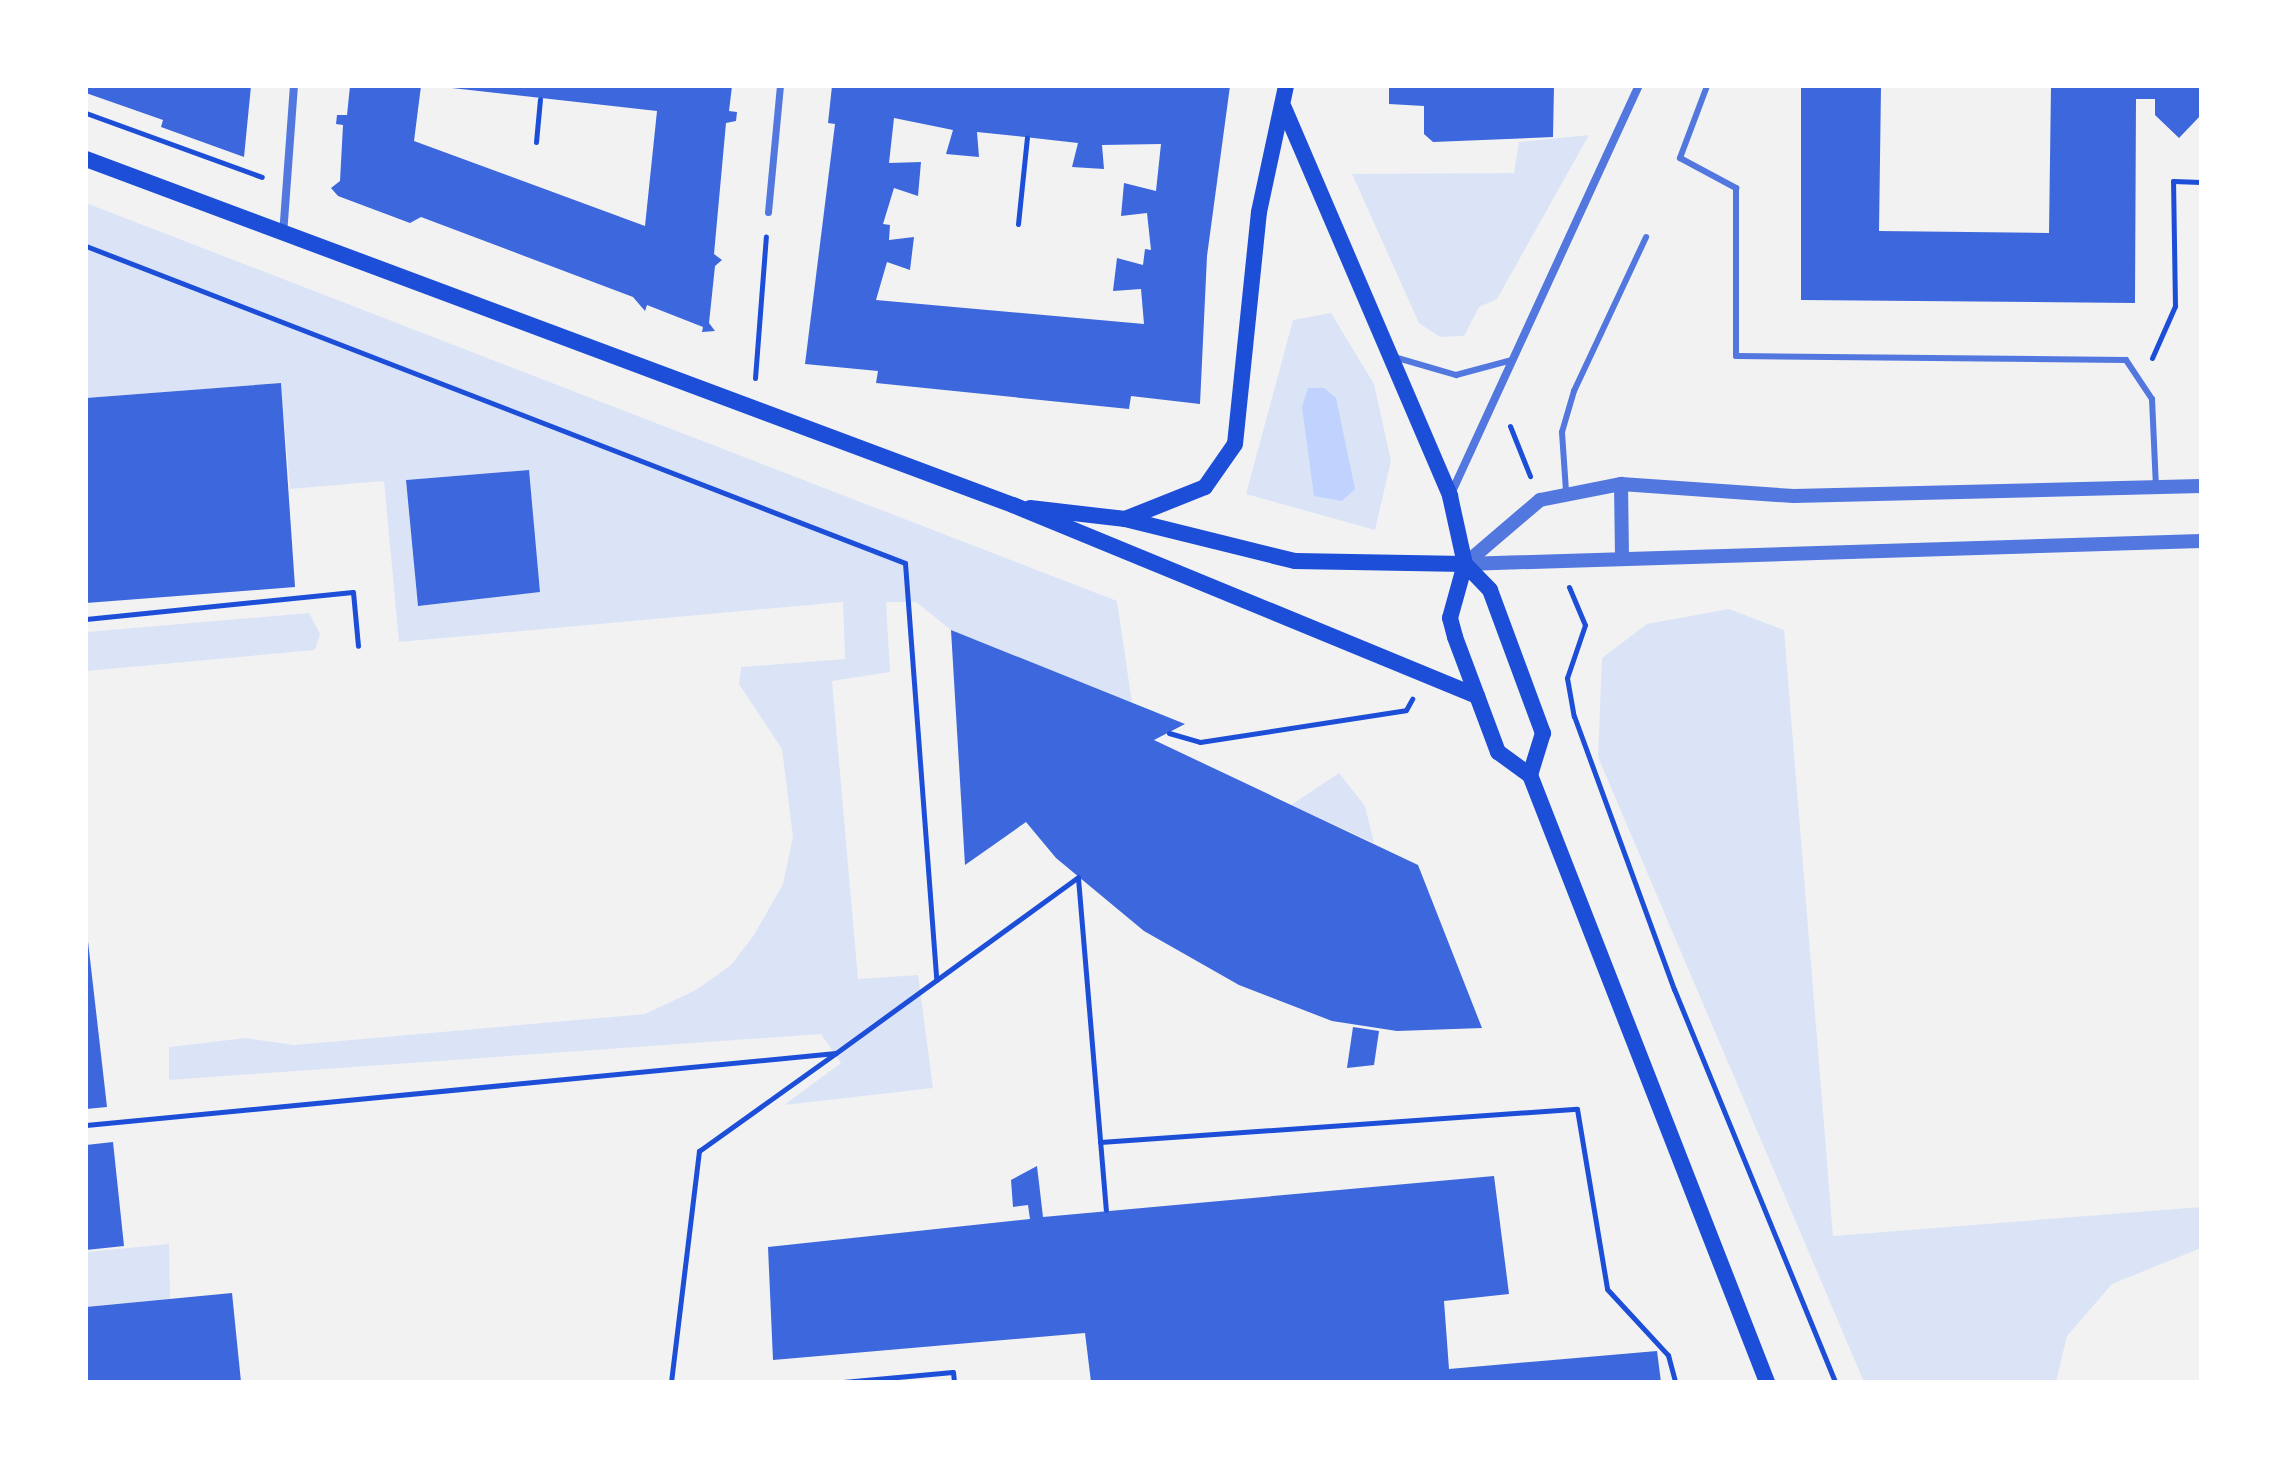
<!DOCTYPE html>
<style>
body{margin:0}
#map{position:relative;width:2287px;height:1468px;overflow:hidden;background:#f2f2f2;font-family:"Noto Serif",serif}
div>[style]{position:absolute}
[style*='--x']{left:calc(var(--x)*1px);top:calc(var(--y)*1px);width:calc(var(--w)*1px);rotate:calc(var(--a)*1deg)}
.green>*{inset:0;background:#dbe4f7}
.water>*{inset:0;background:#bfd3fe}
.building>*{inset:0;background:#3d67dc}
.path>*{height:5px;margin:-2.5px;padding:0 2.5px;transform-origin:2.5px;border-radius:2.5px;background:#1d4ed8}
.service>*{height:6px;margin:-3px;padding:0 3px;transform-origin:3px;border-radius:3px;background:#5277de}
.pedestrian>*{height:7px;margin:-3.5px;padding:0 3.5px;transform-origin:3.5px;border-radius:3.5px;background:#5277de}
.minor>*{height:8px;margin:-4px;padding:0 4px;transform-origin:4px;border-radius:4px;background:#5277de}
.tertiary>*{height:14px;margin:-7px;padding:0 7px;transform-origin:7px;border-radius:7px;background:#5277de}
.secondary>*{height:16px;margin:-8px;padding:0 8px;transform-origin:8px;border-radius:8px;background:#1d4ed8}
span{translate:-50% -50%;white-space:nowrap;text-align:center;line-height:1.15;-webkit-text-stroke:6px #fff;paint-order:stroke}
.frame{position:absolute;inset:0;border:88px solid #fff;pointer-events:none}
</style>
<div id="map">
<div class="green">
<i style="clip-path:polygon(1589px 135px,1497px 299px,1479px 307px,1464px 336px,1440px 337px,1419px 323px,1352px 174px,1514px 173px,1519px 142px)"></i>
<i style="clip-path:polygon(evenodd,86px 203px,1117px 601px,1132px 703px,951px 630px,916px 602px,886px 602px,890px 672px,832px 681px,858px 979px,918px 975px,933px 1088px,784px 1105px,841px 1063px,821px 1034px,169px 1080px,169px 1047px,246px 1038px,294px 1045px,645px 1014px,696px 990px,731px 965px,754px 935px,783px 884px,793px 837px,782px 749px,739px 684px,741px 667px,845px 659px,843px 602px,399px 642px,384px 481px,290px 489px,281px 383px,86px 398px,86px 203px,528px 470px,540px 592px,418px 606px,406px 480px,528px 470px)"></i>
<i style="clip-path:polygon(1331px 313px,1374px 384px,1391px 461px,1375px 530px,1246px 494px,1293px 320px)"></i>
<i style="clip-path:polygon(1729px 609px,1784px 630px,1833px 1236px,2201px 1207px,2201px 1248px,2112px 1284px,2067px 1336px,2056px 1382px,1864px 1382px,1598px 757px,1602px 658px,1647px 624px)"></i>
<i style="clip-path:polygon(309px 613px,320px 634px,315px 650px,86px 671px,86px 632px)"></i>
<i style="clip-path:polygon(1339px 773px,1365px 806px,1374px 843px,1291px 805px)"></i>
<i style="clip-path:polygon(169px 1244px,170px 1299px,86px 1307px,86px 1252px)"></i>
</div>
<div class="water">
<i style="clip-path:polygon(1308px 388px,1324px 388px,1336px 398px,1355px 489px,1342px 501px,1314px 496px,1302px 407px)"></i>
</div>
<div class="building">
<i style="clip-path:polygon(86px 86px,251px 86px,244px 157px,161px 127px,163px 120px,86px 93px)"></i>
<i style="clip-path:polygon(350px 86px,421px 86px,414px 141px,645px 226px,657px 111px,434px 86px,732px 86px,729px 111px,737px 112px,736px 121px,726px 123px,714px 254px,722px 260px,715px 266px,709px 323px,715px 331px,702px 332px,703px 327px,647px 305px,645px 311px,633px 297px,421px 217px,410px 223px,338px 196px,331px 188px,340px 181px,343px 125px,336px 124px,337px 115px,347px 115px)"></i>
<i style="clip-path:polygon(evenodd,832px 86px,1230px 86px,1207px 256px,1200px 404px,1131px 396px,1129px 409px,876px 383px,878px 371px,805px 364px,835px 124px,828px 123px,832px 86px,894px 118px,953px 130px,946px 154px,979px 157px,977px 132px,1016px 136px,1078px 143px,1072px 167px,1104px 169px,1102px 145px,1161px 144px,1156px 191px,1124px 183px,1121px 216px,1147px 213px,1151px 250px,1145px 249px,1143px 265px,1117px 258px,1113px 291px,1141px 289px,1144px 324px,876px 300px,887px 262px,910px 270px,914px 237px,889px 240px,890px 225px,883px 224px,894px 188px,918px 196px,921px 162px,889px 163px,894px 118px)"></i>
<i style="clip-path:polygon(1389px 86px,1554px 86px,1553px 137px,1433px 142px,1424px 134px,1424px 106px,1389px 104px)"></i>
<i style="clip-path:polygon(1801px 86px,1881px 86px,1879px 231px,2049px 233px,2051px 86px,2201px 86px,2201px 115px,2179px 138px,2155px 115px,2155px 99px,2136px 99px,2135px 303px,1801px 300px)"></i>
<i style="clip-path:polygon(281px 383px,295px 587px,86px 603px,86px 398px)"></i>
<i style="clip-path:polygon(529px 470px,540px 592px,418px 606px,406px 480px)"></i>
<i style="clip-path:polygon(951px 630px,1185px 724px,1154px 740px,1418px 865px,1482px 1028px,1397px 1031px,1332px 1021px,1239px 985px,1144px 931px,1056px 858px,1026px 822px,965px 865px)"></i>
<i style="clip-path:polygon(86px 924px,107px 1107px,86px 1109px)"></i>
<i style="clip-path:polygon(1353px 1027px,1379px 1031px,1374px 1065px,1347px 1068px)"></i>
<i style="clip-path:polygon(113px 1142px,124px 1246px,86px 1250px,86px 1145px)"></i>
<i style="clip-path:polygon(1037px 1166px,1043px 1217px,1494px 1176px,1509px 1294px,1444px 1301px,1449px 1369px,1657px 1351px,1661px 1382px,1091px 1382px,1085px 1333px,773px 1360px,768px 1247px,1030px 1219px,1028px 1205px,1013px 1207px,1011px 1180px)"></i>
<i style="clip-path:polygon(232px 1293px,241px 1382px,86px 1382px,86px 1307px)"></i>
</div>
<div class="path">
<i style="--x:86;--y:113;--w:187;--a:20"></i>
<i style="--x:536;--y:142;--w:43;--a:-84.7"></i>
<i style="--x:1018;--y:224;--w:87;--a:-84.1"></i>
<i style="--x:86;--y:246;--w:878;--a:21.16"></i>
<i style="--x:905;--y:563;--w:418;--a:85.7"></i>
<i style="--x:2152;--y:358;--w:57;--a:-66.1"></i>
<i style="--x:2175;--y:306;--w:125;--a:-90.9"></i>
<i style="--x:2173;--y:181;--w:28;--a:2"></i>
<i style="--x:755;--y:378;--w:142;--a:-85.6"></i>
<i style="--x:1510;--y:426;--w:54;--a:68.2"></i>
<i style="--x:1569;--y:587;--w:41;--a:67.2"></i>
<i style="--x:1585;--y:625;--w:56;--a:108.8"></i>
<i style="--x:1567;--y:678;--w:39;--a:80"></i>
<i style="--x:1574;--y:716;--w:291;--a:69.9"></i>
<i style="--x:1674;--y:989;--w:425;--a:67.7"></i>
<i style="--x:86;--y:619;--w:268;--a:-5.8"></i>
<i style="--x:353;--y:592;--w:54;--a:84.7"></i>
<i style="--x:1169;--y:733;--w:32;--a:16"></i>
<i style="--x:1200;--y:742;--w:208;--a:-8.8"></i>
<i style="--x:1406;--y:710;--w:13;--a:-61"></i>
<i style="--x:1078;--y:878;--w:333;--a:85.2"></i>
<i style="--x:86;--y:1125;--w:753;--a:-5.48"></i>
<i style="--x:836;--y:1053;--w:299;--a:-36"></i>
<i style="--x:1100;--y:1142;--w:478;--a:-4"></i>
<i style="--x:1577;--y:1109;--w:182;--a:80.5"></i>
<i style="--x:1607;--y:1289;--w:90;--a:47.3"></i>
<i style="--x:1668;--y:1355;--w:28;--a:75"></i>
<i style="--x:671;--y:1382;--w:233;--a:-83.1"></i>
<i style="--x:699;--y:1151;--w:168;--a:-35.6"></i>
<i style="--x:843;--y:1382;--w:110;--a:-5.2"></i>
<i style="--x:953;--y:1372;--w:10;--a:84"></i>
</div>
<div class="service">
<i style="--x:1707;--y:86;--w:77;--a:110.6"></i>
<i style="--x:1680;--y:158;--w:64;--a:28.2"></i>
<i style="--x:1736;--y:188;--w:168;--a:90"></i>
<i style="--x:1736;--y:356;--w:390;--a:0.6"></i>
<i style="--x:2126;--y:360;--w:47;--a:56.3"></i>
<i style="--x:2152;--y:399;--w:88;--a:87.4"></i>
<i style="--x:1394;--y:357;--w:65;--a:16.2"></i>
<i style="--x:1456;--y:375;--w:58;--a:-15"></i>
<i style="--x:1566;--y:491;--w:59;--a:-93.9"></i>
<i style="--x:1562;--y:432;--w:43;--a:-73.7"></i>
<i style="--x:1574;--y:391;--w:170;--a:-64.9"></i>
</div>
<div class="pedestrian">
<i style="--x:768;--y:212;--w:127;--a:-84.6"></i>
</div>
<div class="minor">
<i style="--x:283;--y:235;--w:149;--a:-85.8"></i>
<i style="--x:1450;--y:496;--w:451;--a:-65.3"></i>
</div>
<div class="tertiary">
<i style="--x:1621;--y:484;--w:74;--a:89.2"></i>
<i style="--x:1465;--y:564;--w:99;--a:-40.5"></i>
<i style="--x:1540;--y:500;--w:83;--a:-11.2"></i>
<i style="--x:1621;--y:484;--w:173;--a:4"></i>
<i style="--x:1794;--y:496;--w:407;--a:-1.4"></i>
<i style="--x:1465;--y:564;--w:736;--a:-1.79"></i>
</div>
<div class="secondary">
<i style="--x:1284;--y:108;--w:422;--a:66.8"></i>
<i style="--x:1450;--y:496;--w:70;--a:77.6"></i>
<i style="--x:86;--y:159;--w:989;--a:20.47"></i>
<i style="--x:1013;--y:505;--w:502;--a:22.37"></i>
<i style="--x:1030;--y:508;--w:96;--a:6.6"></i>
<i style="--x:1125;--y:519;--w:175;--a:13.9"></i>
<i style="--x:1295;--y:561;--w:170;--a:1"></i>
<i style="--x:1465;--y:564;--w:36;--a:46"></i>
<i style="--x:1490;--y:590;--w:153;--a:69.7"></i>
<i style="--x:1543;--y:733;--w:44;--a:107.2"></i>
<i style="--x:1125;--y:519;--w:86;--a:-21.8"></i>
<i style="--x:1205;--y:487;--w:52;--a:-55.1"></i>
<i style="--x:1235;--y:444;--w:233;--a:-84.1"></i>
<i style="--x:1259;--y:212;--w:129;--a:-77.9"></i>
<i style="--x:1465;--y:564;--w:56;--a:105.5"></i>
<i style="--x:1450;--y:618;--w:20;--a:75"></i>
<i style="--x:1455;--y:637;--w:123;--a:69.5"></i>
<i style="--x:1498;--y:752;--w:39;--a:36"></i>
<i style="--x:1530;--y:775;--w:652;--a:68.67"></i>
</div>
<div class="frame"></div>
</div>
